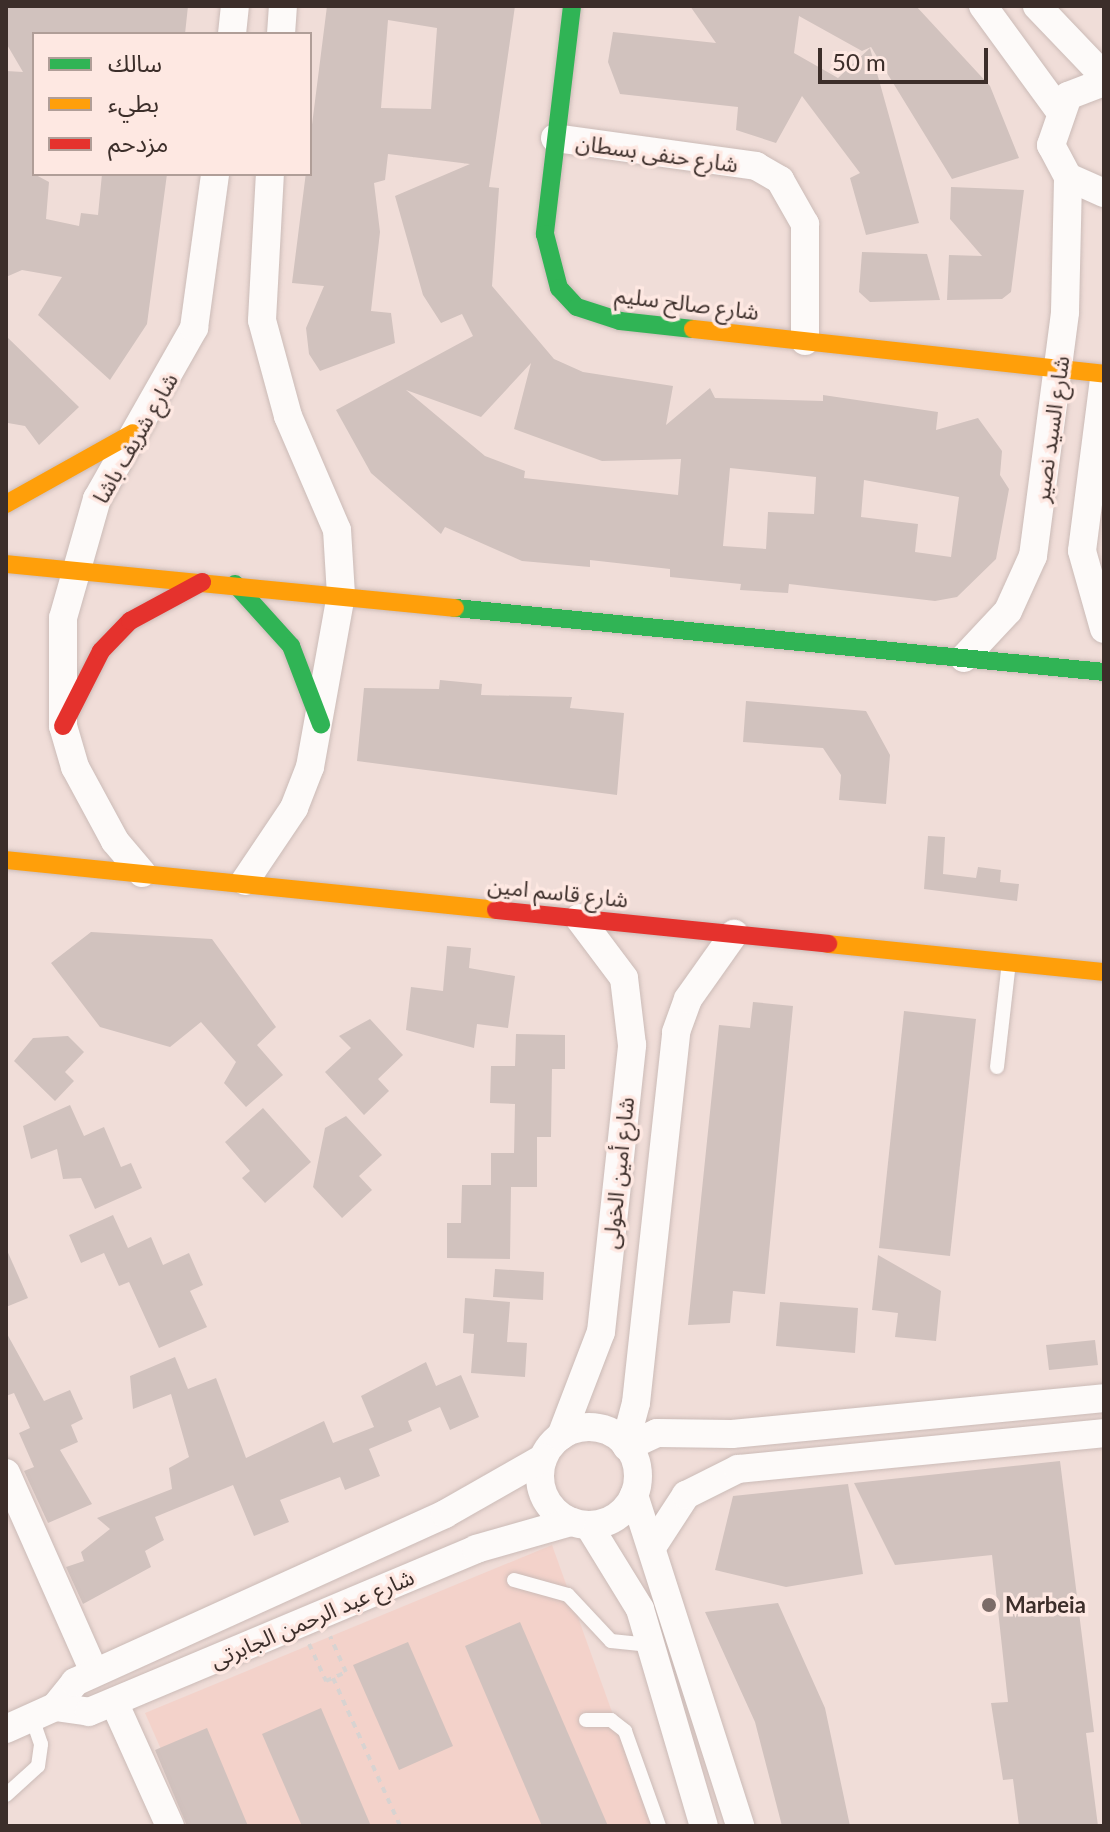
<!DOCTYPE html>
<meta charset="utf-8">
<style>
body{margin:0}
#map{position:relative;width:1110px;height:1832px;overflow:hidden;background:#f0ddd8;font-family:Lato,"Noto Sans Arabic",sans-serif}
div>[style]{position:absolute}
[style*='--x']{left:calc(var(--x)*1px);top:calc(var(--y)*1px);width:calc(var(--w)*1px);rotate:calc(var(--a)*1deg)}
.built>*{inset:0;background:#f3d2ca}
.building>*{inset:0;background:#d1c2be}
.path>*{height:4px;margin-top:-2px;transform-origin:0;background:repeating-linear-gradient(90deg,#d8d3d1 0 6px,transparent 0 12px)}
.roads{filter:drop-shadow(0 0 2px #cbbbb7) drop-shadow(0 0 2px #cbbbb7)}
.lane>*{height:14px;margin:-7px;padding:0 7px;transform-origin:7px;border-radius:7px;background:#fdfaf9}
.street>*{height:28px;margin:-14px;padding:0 14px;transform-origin:14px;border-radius:14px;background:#fdfaf9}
.street>.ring{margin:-14px;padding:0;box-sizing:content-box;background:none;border:28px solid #fdfaf9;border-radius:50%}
.fast>*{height:18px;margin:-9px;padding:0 9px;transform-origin:9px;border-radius:9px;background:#30b455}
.slow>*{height:18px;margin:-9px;padding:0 9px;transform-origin:9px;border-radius:9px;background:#ff9f0a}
.jam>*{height:18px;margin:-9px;padding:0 9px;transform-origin:9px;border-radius:9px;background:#e5322d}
.dots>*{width:22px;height:22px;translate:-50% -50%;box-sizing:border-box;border:4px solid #fee8e2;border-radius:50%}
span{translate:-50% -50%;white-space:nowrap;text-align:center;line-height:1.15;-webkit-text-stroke:7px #fee8e2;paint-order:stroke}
.street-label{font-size:22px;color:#3c2e2a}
.poi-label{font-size:22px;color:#3c2e2a;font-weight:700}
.left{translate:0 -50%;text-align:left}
.frame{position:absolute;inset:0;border:8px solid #3c2e2a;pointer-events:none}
.legend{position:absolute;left:32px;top:32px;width:280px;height:144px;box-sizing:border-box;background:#fee8e2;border:2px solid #b09e98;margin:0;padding:10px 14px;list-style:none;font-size:24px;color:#3c2e2a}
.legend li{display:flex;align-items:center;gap:16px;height:40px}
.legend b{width:40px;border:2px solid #b09e98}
.scale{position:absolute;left:818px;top:48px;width:170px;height:36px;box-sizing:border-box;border:4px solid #3c2e2a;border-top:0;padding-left:10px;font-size:24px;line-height:28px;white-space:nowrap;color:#3c2e2a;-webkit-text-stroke:6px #fee8e2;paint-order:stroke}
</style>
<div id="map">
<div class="built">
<i style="clip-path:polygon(552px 1545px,653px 1826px,195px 1826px,145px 1713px)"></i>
</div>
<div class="building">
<i style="clip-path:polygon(6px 6px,188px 6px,185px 34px,34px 34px,34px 174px,49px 182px,46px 219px,79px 226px,81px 213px,98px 215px,102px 174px,167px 174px,147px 324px,110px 380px,38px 315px,62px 277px,22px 270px,6px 277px,6px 71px,23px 72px,6px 43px)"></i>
<i style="clip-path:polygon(evenodd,327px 6px,515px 6px,489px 187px,499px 188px,492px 286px,554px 359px,583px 372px,673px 386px,666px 425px,710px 388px,715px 398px,823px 401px,823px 395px,938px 412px,936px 430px,978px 418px,1002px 451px,1000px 475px,1009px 489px,996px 559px,957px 597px,935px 601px,789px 584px,788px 593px,740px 590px,741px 584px,670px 577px,670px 569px,590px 560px,590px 567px,522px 561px,445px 527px,441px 534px,371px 473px,336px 410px,473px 336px,462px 314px,441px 323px,423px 295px,395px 196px,470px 164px,388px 154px,385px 180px,374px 183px,380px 232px,371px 311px,391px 313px,395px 343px,320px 371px,309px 354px,306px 328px,324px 286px,292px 283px,327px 6px,388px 20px,437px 28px,431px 109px,381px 108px,388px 20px,327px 6px,531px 363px,514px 429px,602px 461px,681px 459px,678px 495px,524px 478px,525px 471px,485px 456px,406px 390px,481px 417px,531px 363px,327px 6px,730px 468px,816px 477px,814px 514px,768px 512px,766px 549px,723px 546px,730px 468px,327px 6px,864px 480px,959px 497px,951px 557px,915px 552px,918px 524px,861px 517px,864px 480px)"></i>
<i style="clip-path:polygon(690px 6px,916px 6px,990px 86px,1019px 158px,952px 179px,871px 47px,862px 51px,799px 16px,794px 53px,838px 78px,870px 48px,919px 223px,866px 235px,850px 178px,860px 173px,802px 96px,776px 143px,736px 130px,738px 107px,620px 94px,608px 62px,613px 32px,716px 43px)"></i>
<i style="clip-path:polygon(951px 187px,1024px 190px,1011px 292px,1002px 299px,947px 300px,949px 255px,982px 256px,950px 219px)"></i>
<i style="clip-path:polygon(862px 252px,927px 254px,940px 300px,870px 302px,859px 292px)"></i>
<i style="clip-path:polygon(6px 336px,79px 407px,39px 445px,25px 426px,8px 423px)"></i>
<i style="clip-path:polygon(440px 680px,482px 684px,481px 695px,572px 697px,570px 708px,624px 713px,617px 795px,357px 761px,364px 688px,439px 689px)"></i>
<i style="clip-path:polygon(746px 701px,866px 711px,890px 755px,886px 804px,839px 800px,841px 775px,823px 748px,743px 742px)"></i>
<i style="clip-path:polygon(928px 836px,945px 837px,943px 874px,976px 878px,978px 867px,1001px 870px,1000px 882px,1019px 884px,1017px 901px,924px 889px)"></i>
<i style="clip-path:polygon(91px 932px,212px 939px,276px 1027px,257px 1045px,283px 1075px,246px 1107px,224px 1083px,236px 1062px,201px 1022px,170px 1047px,100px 1027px,51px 963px)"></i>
<i style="clip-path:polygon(447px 946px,471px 948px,469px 968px,515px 976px,508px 1028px,477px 1024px,474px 1048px,406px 1030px,411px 987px,443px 991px)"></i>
<i style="clip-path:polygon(753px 1002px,793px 1006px,765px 1294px,733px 1291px,730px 1323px,688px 1325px,719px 1025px,750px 1028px)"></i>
<i style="clip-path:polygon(904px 1011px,976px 1019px,950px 1256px,879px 1248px)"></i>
<i style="clip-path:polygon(370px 1019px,403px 1055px,378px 1079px,389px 1091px,364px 1115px,325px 1072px,351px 1048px,339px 1036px)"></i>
<i style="clip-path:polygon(516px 1034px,565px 1035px,565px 1069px,552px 1069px,551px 1137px,537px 1137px,537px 1187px,511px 1187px,510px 1259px,447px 1258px,447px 1223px,461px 1223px,462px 1185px,491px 1185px,491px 1153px,514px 1153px,515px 1104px,490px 1103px,491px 1066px,515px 1066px)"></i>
<i style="clip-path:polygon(68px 1036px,84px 1052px,65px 1072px,74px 1081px,55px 1101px,14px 1061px,33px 1038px)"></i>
<i style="clip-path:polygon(70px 1105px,84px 1136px,104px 1127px,121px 1167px,131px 1163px,142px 1188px,95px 1209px,81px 1178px,63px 1179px,57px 1149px,31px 1159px,23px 1126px)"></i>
<i style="clip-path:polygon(263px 1108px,311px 1162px,265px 1203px,242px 1178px,250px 1171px,225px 1142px)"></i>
<i style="clip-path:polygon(346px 1116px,382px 1155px,359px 1176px,372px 1190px,342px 1218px,313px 1187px,325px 1128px)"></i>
<i style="clip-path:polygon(113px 1215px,128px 1248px,151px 1237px,163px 1265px,189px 1253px,203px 1285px,190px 1291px,207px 1327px,159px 1348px,129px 1282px,119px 1286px,104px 1253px,81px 1263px,69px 1235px)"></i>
<i style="clip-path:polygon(6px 1248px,28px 1298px,6px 1307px)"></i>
<i style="clip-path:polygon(878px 1255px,941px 1291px,936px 1341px,895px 1337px,898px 1313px,872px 1310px)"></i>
<i style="clip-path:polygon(495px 1269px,544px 1272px,543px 1300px,493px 1297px)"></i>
<i style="clip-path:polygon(465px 1298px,510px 1302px,507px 1342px,527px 1343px,525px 1377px,471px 1373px,474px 1334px,463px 1333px)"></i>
<i style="clip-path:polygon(780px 1302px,858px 1308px,855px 1353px,776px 1346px)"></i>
<i style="clip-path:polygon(6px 1332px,44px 1401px,70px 1390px,83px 1419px,71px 1425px,78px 1442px,60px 1450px,92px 1504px,48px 1523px,24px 1471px,34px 1467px,19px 1433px,30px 1428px,14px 1393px,6px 1396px)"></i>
<i style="clip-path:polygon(1095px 1340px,1098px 1365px,1049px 1370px,1046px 1345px)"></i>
<i style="clip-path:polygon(175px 1357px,188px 1389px,216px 1378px,246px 1458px,324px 1421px,333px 1443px,374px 1427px,361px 1396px,426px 1362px,436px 1386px,461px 1375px,479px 1417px,450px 1430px,440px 1407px,408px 1421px,412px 1431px,369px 1449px,380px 1476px,345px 1490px,340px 1477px,280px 1500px,289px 1522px,254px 1536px,233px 1485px,155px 1517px,164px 1540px,145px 1551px,151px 1567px,83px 1604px,66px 1567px,84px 1561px,81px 1552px,110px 1529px,97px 1518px,172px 1489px,169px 1468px,189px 1457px,171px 1394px,133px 1409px,130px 1376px)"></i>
<i style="clip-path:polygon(1060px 1461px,1094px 1732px,1086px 1733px,1098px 1826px,1019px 1826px,1013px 1779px,1003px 1780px,991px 1703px,1008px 1702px,992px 1555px,895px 1565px,854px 1483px)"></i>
<i style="clip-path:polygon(848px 1484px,863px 1574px,786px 1587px,715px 1570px,733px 1496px)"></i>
<i style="clip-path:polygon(778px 1603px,825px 1708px,850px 1826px,782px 1826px,755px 1722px,705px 1612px)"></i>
<i style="clip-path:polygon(520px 1622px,608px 1826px,542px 1826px,465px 1646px)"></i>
<i style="clip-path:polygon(408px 1642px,453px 1746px,399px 1770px,353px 1665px)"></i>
<i style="clip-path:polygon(321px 1708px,371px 1826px,302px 1826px,262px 1734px)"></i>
<i style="clip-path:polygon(207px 1728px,248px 1826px,187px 1826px,155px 1750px)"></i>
</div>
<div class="path">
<i style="--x:309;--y:1644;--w:41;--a:65.3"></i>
<i style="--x:326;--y:1681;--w:22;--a:-24"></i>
<i style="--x:346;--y:1672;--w:39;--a:-114"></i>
<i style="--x:333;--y:1678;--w:162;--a:65.6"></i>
</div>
<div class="roads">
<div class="lane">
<i style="--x:997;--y:1067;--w:106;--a:-83.5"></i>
<i style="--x:514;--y:1580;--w:56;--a:15.5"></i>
<i style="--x:568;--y:1595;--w:63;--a:46.9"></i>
<i style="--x:611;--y:1641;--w:39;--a:6"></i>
<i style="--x:586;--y:1720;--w:25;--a:0"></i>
<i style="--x:611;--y:1720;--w:18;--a:38"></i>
<i style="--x:625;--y:1731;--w:101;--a:70.3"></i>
<i style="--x:6;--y:1795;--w:43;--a:-42.2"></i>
<i style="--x:38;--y:1766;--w:22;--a:-82"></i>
<i style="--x:41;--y:1744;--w:28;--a:-109"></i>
</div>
<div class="street">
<i style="--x:983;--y:6;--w:127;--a:53.9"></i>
<i style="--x:1037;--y:6;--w:97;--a:46.3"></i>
<i style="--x:232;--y:34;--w:28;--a:-84"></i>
<i style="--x:281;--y:34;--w:28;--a:-86"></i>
<i style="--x:1104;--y:82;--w:39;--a:159"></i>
<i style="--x:1068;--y:96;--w:52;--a:109.1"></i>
<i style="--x:1051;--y:145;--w:36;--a:62"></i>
<i style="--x:1068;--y:177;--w:39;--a:24"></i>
<i style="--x:555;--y:138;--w:203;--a:7.9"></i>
<i style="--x:756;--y:166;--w:28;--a:30"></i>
<i style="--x:780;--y:180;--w:51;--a:60.4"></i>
<i style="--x:805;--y:224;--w:117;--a:90"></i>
<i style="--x:1104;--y:379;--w:173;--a:97.3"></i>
<i style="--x:1082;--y:551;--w:81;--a:74.2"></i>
<i style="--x:964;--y:658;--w:64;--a:-46.9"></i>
<i style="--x:1008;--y:611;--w:60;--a:-65.6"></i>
<i style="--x:1033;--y:556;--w:246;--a:-82.5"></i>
<i style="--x:1065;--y:312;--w:135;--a:-88.7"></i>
<i style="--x:142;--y:873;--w:42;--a:-130.2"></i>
<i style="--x:115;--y:841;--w:84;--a:-118.4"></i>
<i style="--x:75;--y:767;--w:43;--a:-106.3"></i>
<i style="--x:63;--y:726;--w:108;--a:-90"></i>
<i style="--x:63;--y:618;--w:124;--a:-74.1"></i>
<i style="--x:97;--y:499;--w:197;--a:-60.4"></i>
<i style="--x:194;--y:328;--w:155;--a:-82.2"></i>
<i style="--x:245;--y:881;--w:88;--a:-56.1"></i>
<i style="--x:294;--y:808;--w:44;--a:-68.7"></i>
<i style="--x:310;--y:767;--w:175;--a:-79.8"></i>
<i style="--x:341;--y:595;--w:65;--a:-93.5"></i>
<i style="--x:337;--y:530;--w:124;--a:-113.3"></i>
<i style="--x:288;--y:416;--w:99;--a:-105.2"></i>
<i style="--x:262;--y:320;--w:146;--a:-86.9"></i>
<i class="ring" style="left:540px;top:1427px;width:70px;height:70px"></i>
<i style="--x:561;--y:1436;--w:111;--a:-69"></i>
<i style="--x:601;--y:1332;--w:289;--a:-83.8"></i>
<i style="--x:632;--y:1045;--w:67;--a:-96.8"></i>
<i style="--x:624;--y:978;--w:75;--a:-126.9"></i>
<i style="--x:625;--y:1444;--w:42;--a:-75"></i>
<i style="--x:636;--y:1403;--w:373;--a:-83.8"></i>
<i style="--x:676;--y:1032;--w:35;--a:-70"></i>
<i style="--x:688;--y:999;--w:80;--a:-54.7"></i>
<i style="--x:627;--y:1447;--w:33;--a:-25"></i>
<i style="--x:657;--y:1433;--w:75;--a:0.8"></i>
<i style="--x:732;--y:1434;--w:374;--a:-5.5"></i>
<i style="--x:6;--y:1473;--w:218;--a:66.1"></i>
<i style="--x:634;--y:1495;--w:348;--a:72.2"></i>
<i style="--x:589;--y:1526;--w:97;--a:58.4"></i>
<i style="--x:640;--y:1609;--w:226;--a:73.6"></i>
<i style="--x:654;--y:1544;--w:59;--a:-56.9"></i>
<i style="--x:686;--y:1495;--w:58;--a:-26.6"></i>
<i style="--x:738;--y:1469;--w:368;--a:-5.6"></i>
<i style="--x:114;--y:1702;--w:136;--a:65.7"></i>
<i style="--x:55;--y:1707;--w:34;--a:8"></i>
<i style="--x:89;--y:1712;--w:420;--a:-22.8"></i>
<i style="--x:476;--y:1549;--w:99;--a:-15.9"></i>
<i style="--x:6;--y:1729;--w:54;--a:-24.2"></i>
<i style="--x:55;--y:1707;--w:32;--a:-51"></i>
<i style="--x:75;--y:1682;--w:406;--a:-24.4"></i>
<i style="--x:445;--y:1514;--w:113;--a:-29.7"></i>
</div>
<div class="fast">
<i style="--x:572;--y:6;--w:230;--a:96.8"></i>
<i style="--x:545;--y:234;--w:56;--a:75.5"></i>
<i style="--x:559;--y:288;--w:26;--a:47"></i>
<i style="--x:577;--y:307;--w:45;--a:18"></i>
<i style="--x:620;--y:321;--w:73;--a:6.3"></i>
<i style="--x:235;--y:584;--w:84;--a:47.9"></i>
<i style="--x:291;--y:646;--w:84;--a:69"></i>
<i style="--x:455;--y:608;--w:652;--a:5.63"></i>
</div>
<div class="slow">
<i style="--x:693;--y:329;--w:413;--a:6.2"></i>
<i style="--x:6;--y:504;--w:145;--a:-29.2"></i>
<i style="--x:6;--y:564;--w:451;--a:5.6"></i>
<i style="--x:6;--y:860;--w:493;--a:5.8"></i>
<i style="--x:828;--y:944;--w:277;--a:5.8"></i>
</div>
<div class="jam">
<i style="--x:63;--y:726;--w:84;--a:-63.1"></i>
<i style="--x:101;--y:651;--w:42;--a:-46"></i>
<i style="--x:130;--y:621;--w:82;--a:-28.4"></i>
<i style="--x:496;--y:910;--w:334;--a:5.8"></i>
</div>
</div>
<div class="dots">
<i style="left:989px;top:1605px;background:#7b6b67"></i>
</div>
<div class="street-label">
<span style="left:657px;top:153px;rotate:8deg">شارع حنفى بسطان</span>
<span style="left:687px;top:303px;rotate:7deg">شارع صالح سليم</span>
<span style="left:1051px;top:429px;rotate:-82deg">شارع السيد نصير</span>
<span style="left:135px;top:438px;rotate:-60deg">شارع شريف باشا</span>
<span style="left:558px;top:892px;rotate:6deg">شارع قاسم امين</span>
<span style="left:618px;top:1173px;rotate:-84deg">شارع أمين الخولى</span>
<span style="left:312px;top:1618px;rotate:-23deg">شارع عبد الرحمن الجابرتى</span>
</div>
<div class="poi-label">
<span class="left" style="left:1005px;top:1605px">Marbeia</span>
</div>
<div class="frame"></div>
<ul class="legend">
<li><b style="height:10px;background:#30b455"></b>سالك</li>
<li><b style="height:10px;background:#ff9f0a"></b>بطيء</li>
<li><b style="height:10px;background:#e5322d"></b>مزدحم</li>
</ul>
<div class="scale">50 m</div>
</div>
